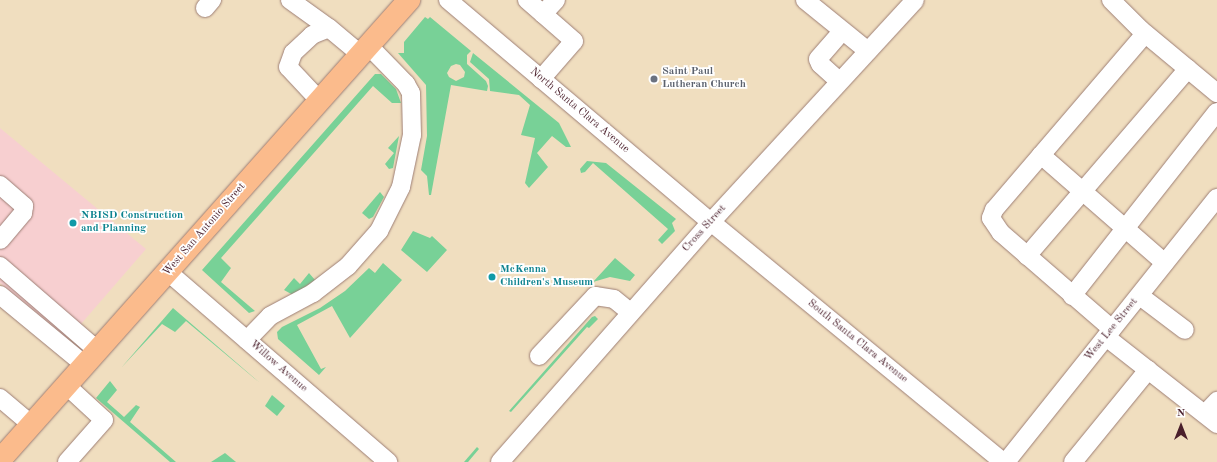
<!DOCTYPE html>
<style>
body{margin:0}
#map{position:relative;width:1217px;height:462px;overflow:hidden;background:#f0debf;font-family:"Old Standard TT",serif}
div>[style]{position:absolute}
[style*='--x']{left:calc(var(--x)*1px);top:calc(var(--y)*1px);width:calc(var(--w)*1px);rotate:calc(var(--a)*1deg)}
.built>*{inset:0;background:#f7cfd0}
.green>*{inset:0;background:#78d197}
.roads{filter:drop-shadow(0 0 1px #9d7e75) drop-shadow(0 0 1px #9d7e75)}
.minor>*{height:18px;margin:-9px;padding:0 9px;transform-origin:9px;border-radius:9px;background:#fff}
.major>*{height:22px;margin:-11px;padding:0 11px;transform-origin:11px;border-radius:11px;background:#fbbb8c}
.dots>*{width:11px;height:11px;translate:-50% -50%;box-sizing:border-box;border:2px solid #fff;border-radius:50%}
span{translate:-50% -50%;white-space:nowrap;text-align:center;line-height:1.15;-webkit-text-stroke:3.5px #fff;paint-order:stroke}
.worship-label{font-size:11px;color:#5b616d;font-weight:700}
.left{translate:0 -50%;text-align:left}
.street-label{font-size:11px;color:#4a1f2b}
.culture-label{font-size:11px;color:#0d838f;font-weight:700}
.north{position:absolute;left:1161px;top:406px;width:40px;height:40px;-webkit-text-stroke:3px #fff;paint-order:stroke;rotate:0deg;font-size:11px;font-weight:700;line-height:16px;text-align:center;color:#4a1f2b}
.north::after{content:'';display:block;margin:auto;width:14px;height:18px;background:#4a1f2b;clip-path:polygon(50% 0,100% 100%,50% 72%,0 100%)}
</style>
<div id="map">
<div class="built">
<i style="clip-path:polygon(0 128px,146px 249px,68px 339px,0 283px)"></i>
</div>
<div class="green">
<i style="clip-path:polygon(evenodd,425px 17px,428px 19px,430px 17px,471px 51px,467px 55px,467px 64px,486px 81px,488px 86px,487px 91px,451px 85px,431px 195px,429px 195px,427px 176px,421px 170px,427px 136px,426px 85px,398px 53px,404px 53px,404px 42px,425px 17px,456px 64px,460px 65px,465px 72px,464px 77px,456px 81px,449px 77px,447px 73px,451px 66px,456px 64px)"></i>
<i style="clip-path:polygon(473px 53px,559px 123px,571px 147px,566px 147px,552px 136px,537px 153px,548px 167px,529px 188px,525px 183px,535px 138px,521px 135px,530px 105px,519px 95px,490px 91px,489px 79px,470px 62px)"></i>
<i style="clip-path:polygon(375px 74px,381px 74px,396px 89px,401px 103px,392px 103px,373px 86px,221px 258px,231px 268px,221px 282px,255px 311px,249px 313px,202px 270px)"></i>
<i style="clip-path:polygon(399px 136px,393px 168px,389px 169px,385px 164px,394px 153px,388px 148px)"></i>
<i style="clip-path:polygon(587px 161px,606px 163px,676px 219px,672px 223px,675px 231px,662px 244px,658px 240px,668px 229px,593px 163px,585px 172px,581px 173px,580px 169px)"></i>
<i style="clip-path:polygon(380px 192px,384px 197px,373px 217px,369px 219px,362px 213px)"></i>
<i style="clip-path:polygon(413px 231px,430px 238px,432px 236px,447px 250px,427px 272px,401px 250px)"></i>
<i style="clip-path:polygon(615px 258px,635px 275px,630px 281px,610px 277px,593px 282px)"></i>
<i style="clip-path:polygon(383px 263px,402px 280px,350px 338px,332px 306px,297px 325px,321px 369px,326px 367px,319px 375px,278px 339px,277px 332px,282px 327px,320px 308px,345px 291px,369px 268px,375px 273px)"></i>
<i style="clip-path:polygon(309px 273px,315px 280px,293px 295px,284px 290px,294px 278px,300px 284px)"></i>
<i style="clip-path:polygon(173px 308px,260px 383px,186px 321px,175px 332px,162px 324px,121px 368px)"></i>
<i style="clip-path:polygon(595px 316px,598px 319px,589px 328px,587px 327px,511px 412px,509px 411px,592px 317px)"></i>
<i style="clip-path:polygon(110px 381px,117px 390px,107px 402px,124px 417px,136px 405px,140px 407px,130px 422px,176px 462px,170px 462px,96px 398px)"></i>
<i style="clip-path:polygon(272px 395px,285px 406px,277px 416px,265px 406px)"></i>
<i style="clip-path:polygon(477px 447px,479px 449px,468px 462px,464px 462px)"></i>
<i style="clip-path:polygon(225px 453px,236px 462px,211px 462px)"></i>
</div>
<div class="roads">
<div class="minor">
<i style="--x:290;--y:0;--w:48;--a:35.7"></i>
<i style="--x:448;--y:0;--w:344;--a:40.2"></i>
<i style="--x:711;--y:222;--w:378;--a:39.4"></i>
<i style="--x:527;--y:0;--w:21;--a:41"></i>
<i style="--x:805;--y:0;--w:81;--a:39"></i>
<i style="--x:1111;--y:0;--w:42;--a:45"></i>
<i style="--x:1141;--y:30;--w:99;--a:39.7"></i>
<i style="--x:205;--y:8;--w:11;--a:-49"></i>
<i style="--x:541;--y:79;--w:50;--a:-49"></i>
<i style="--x:574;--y:41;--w:41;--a:-138.9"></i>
<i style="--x:543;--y:14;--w:19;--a:-47"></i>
<i style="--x:839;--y:81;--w:25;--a:-138"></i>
<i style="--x:820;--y:64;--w:5;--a:-112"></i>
<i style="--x:818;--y:59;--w:37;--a:-49"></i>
<i style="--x:319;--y:100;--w:45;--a:-133.2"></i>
<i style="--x:288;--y:67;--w:15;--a:-70"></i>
<i style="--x:293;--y:53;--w:26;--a:-43"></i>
<i style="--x:312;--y:35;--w:18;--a:-22"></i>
<i style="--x:329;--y:28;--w:40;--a:40"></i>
<i style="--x:1041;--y:155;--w:164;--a:41.1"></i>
<i style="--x:0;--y:185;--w:32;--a:41"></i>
<i style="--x:24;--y:206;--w:7;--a:98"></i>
<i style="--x:23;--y:213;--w:35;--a:130"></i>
<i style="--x:1027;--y:256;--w:247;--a:-49.3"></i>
<i style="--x:0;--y:266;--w:130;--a:40.9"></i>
<i style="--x:168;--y:272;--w:291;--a:40.8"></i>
<i style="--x:0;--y:295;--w:110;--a:39.5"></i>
<i style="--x:1072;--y:296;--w:234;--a:-51.8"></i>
<i style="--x:1140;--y:296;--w:56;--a:37.1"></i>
<i style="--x:1112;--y:329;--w:147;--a:-139.1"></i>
<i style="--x:1001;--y:233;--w:18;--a:-124"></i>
<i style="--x:991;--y:218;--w:9;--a:-69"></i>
<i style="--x:994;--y:210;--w:232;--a:-49.4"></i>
<i style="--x:1106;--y:337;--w:141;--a:38.1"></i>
<i style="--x:247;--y:340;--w:33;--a:-46"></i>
<i style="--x:270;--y:316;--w:49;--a:-28.1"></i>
<i style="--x:313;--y:293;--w:44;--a:-37.6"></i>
<i style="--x:348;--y:266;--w:47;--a:-48.5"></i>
<i style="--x:379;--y:231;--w:49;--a:-63.4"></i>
<i style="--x:401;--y:187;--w:53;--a:-78.1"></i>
<i style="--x:412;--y:135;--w:42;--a:-91.4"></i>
<i style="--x:411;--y:93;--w:10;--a:-119"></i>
<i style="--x:406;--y:84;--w:54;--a:-134.3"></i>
<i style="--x:539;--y:356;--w:82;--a:-47"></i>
<i style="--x:595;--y:296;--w:19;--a:9"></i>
<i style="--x:614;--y:299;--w:21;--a:39"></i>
<i style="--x:67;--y:386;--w:50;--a:42.6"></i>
<i style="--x:104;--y:420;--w:56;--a:131.4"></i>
<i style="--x:0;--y:398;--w:42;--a:40.2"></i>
<i style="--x:1205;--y:414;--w:18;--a:-47"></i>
<i style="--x:500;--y:462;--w:320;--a:-48.7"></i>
<i style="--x:711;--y:222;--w:301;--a:-47.4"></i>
<i style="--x:1006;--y:462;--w:338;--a:-51.4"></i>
<i style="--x:1073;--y:462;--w:119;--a:-50.8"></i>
</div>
<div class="major">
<i style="--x:0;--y:460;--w:616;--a:-48.36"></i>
</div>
</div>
<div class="dots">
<i style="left:654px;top:79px;background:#6b7280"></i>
<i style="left:73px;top:223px;background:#0f9aa8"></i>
<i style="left:492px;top:277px;background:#0f9aa8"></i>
</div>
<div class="worship-label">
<span class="left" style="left:662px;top:79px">Saint Paul<br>Lutheran Church</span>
</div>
<div class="street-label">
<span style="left:579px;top:111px;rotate:40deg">North Santa Clara Avenue</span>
<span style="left:705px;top:229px;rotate:-48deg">Cross Street</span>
<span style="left:205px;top:230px;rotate:-49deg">West San Antonio Street</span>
<span style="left:1112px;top:330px;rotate:-51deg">West Lee Street</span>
<span style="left:857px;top:342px;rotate:39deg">South Santa Clara Avenue</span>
<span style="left:278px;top:367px;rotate:41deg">Willow Avenue</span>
</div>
<div class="culture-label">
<span class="left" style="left:81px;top:223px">NBISD Construction<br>and Planning</span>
<span class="left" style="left:500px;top:277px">McKenna<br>Children's Museum</span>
</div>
<div class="north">N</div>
</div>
